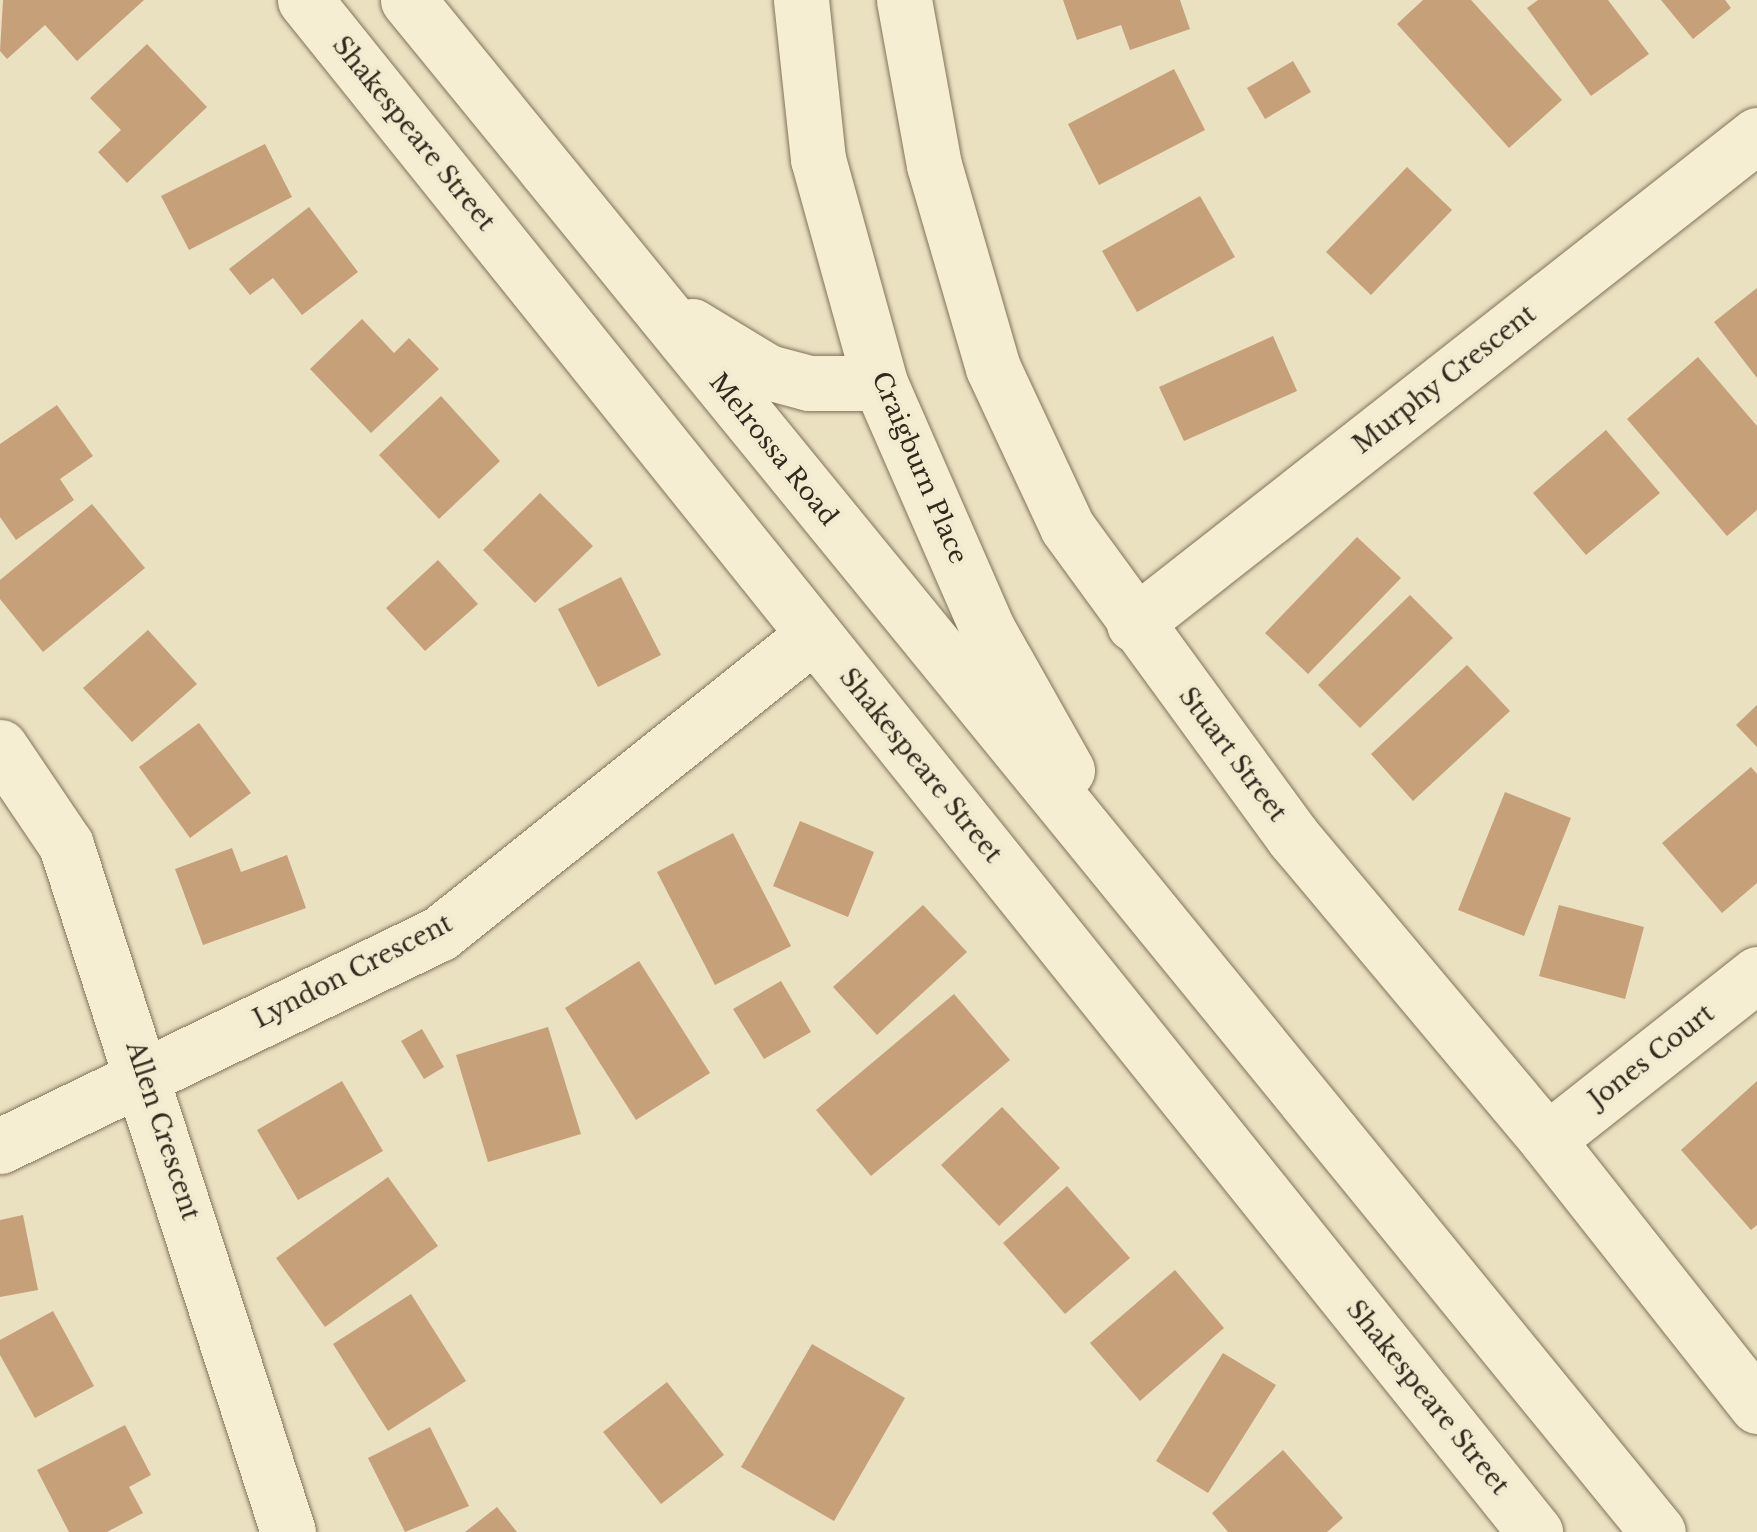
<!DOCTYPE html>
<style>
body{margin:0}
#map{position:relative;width:1757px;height:1532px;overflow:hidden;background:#eae1c1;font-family:"Libre Baskerville",serif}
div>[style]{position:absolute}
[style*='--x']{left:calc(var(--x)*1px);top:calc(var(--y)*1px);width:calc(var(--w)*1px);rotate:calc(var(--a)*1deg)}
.building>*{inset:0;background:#c5a079}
.roads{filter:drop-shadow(0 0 2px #81735a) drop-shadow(0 0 2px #81735a)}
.minor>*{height:55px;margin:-27.5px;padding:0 27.5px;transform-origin:27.5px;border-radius:27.5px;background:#f5eed3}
span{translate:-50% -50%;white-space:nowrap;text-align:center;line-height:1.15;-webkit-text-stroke:8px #f2ebcf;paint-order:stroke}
.street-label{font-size:25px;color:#32291d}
</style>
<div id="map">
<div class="building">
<i style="clip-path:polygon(3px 0,144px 0,77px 61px,45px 25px,7px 59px,0 51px)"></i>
<i style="clip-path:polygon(1063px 0,1180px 0,1190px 29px,1130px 50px,1121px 25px,1077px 40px)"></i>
<i style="clip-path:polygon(1423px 0,1471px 0,1562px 100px,1509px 148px,1397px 24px)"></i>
<i style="clip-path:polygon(1538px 0,1608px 0,1649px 54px,1591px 96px,1527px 8px)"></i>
<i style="clip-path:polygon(1661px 0,1725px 0,1731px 8px,1693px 39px)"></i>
<i style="clip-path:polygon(147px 44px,207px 107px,127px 183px,98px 152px,121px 130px,90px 98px)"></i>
<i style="clip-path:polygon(1293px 61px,1311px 92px,1265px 119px,1247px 88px)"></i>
<i style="clip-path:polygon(1174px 69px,1205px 130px,1099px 185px,1068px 124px)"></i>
<i style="clip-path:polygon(265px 144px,292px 197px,189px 250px,161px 196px)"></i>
<i style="clip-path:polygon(1407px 167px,1452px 210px,1371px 295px,1326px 252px)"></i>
<i style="clip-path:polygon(1200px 196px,1235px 257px,1137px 312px,1102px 251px)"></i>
<i style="clip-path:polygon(309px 207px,358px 272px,302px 315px,273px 278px,250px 295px,229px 269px)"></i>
<i style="clip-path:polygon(1757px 288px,1757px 378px,1714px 322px)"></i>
<i style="clip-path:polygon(362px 319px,394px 353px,409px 338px,439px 369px,371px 433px,310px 369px)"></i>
<i style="clip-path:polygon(1273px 336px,1297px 391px,1184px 441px,1159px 387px)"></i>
<i style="clip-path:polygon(1698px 357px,1757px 426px,1757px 510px,1727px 536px,1627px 419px)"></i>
<i style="clip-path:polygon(441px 396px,500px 461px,439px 519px,379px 455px)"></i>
<i style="clip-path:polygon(57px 405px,93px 456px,60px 479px,74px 500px,16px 540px,0 517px,0 444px)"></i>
<i style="clip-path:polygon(1606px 430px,1660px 493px,1586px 555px,1533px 493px)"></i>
<i style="clip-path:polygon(540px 493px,593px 546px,535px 603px,483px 550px)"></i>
<i style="clip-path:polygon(92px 504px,145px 568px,43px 652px,0 599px,0 580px)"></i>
<i style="clip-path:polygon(1357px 537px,1401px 578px,1308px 674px,1265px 633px)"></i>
<i style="clip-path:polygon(438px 560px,478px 604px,425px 651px,386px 608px)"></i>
<i style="clip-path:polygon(621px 577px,661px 655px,598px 687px,558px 609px)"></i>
<i style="clip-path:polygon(1410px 595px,1453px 638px,1360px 728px,1318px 685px)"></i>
<i style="clip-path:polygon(148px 630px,197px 684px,132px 742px,83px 688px)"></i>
<i style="clip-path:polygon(1467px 665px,1510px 711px,1413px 801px,1371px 754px)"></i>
<i style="clip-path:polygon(1757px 705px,1757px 747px,1736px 725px)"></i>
<i style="clip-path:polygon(199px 723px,251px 793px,190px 838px,139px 767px)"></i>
<i style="clip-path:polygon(1751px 767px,1757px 774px,1757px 883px,1722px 913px,1662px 843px)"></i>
<i style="clip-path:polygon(1505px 792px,1571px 818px,1524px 936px,1458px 910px)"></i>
<i style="clip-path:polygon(800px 821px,874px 852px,848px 917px,773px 886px)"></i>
<i style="clip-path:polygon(733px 833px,791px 946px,715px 985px,657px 872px)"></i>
<i style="clip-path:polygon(232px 848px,241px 872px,287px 855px,306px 908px,203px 945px,175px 869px)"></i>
<i style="clip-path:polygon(923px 905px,967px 952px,877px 1035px,833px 987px)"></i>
<i style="clip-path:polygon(1559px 905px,1644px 927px,1625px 999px,1539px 976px)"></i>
<i style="clip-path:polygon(639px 961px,710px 1073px,636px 1120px,565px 1008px)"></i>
<i style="clip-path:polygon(781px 981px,811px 1032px,764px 1059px,733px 1009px)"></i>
<i style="clip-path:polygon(954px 994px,1010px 1060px,871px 1176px,816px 1110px)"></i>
<i style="clip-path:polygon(548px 1027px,581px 1134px,488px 1162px,456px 1055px)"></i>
<i style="clip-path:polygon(422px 1029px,444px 1067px,424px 1079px,401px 1041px)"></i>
<i style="clip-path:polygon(342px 1081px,383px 1151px,298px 1200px,257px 1130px)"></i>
<i style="clip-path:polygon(1757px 1081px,1757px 1225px,1751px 1230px,1681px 1150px)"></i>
<i style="clip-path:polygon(1002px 1107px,1060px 1168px,999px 1226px,941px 1165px)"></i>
<i style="clip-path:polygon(388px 1177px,438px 1246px,325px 1327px,276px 1258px)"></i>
<i style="clip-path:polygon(1067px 1186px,1130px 1258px,1065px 1314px,1003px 1243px)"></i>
<i style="clip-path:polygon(23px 1215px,38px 1290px,0 1297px,0 1220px)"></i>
<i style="clip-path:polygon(1175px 1270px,1224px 1328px,1140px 1401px,1090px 1343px)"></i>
<i style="clip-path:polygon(411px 1294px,466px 1381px,388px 1431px,333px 1344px)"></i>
<i style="clip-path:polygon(53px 1311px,94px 1386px,35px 1418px,0 1355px,0 1340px)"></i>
<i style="clip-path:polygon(812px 1344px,905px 1398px,834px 1521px,741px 1467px)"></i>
<i style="clip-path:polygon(1223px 1353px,1276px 1385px,1208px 1493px,1156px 1461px)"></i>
<i style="clip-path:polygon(667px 1382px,724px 1455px,661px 1504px,603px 1432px)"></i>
<i style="clip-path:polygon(125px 1425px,151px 1475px,129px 1487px,143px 1513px,107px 1532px,69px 1532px,37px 1470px)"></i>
<i style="clip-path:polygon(430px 1427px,469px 1506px,405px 1532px,368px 1458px)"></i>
<i style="clip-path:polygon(1283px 1450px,1343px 1518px,1327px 1532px,1228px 1532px,1212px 1513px)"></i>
<i style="clip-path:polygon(497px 1507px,517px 1532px,465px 1532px)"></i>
</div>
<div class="roads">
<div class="minor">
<i style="--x:305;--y:0;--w:1965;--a:51.24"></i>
<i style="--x:408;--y:0;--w:1977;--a:50.79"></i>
<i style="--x:801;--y:0;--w:160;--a:83.9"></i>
<i style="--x:818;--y:159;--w:232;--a:74.5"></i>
<i style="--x:880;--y:383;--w:270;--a:66.4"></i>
<i style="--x:988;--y:630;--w:161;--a:60.6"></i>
<i style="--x:904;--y:0;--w:168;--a:79.7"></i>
<i style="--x:934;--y:165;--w:211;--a:73.8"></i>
<i style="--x:993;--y:368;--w:175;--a:65"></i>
<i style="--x:1067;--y:527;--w:384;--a:53.9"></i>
<i style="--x:1293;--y:837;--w:395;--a:50"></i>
<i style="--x:1547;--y:1140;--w:339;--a:51.7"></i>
<i style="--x:692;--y:326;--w:89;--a:31.2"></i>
<i style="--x:768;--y:372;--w:42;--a:15"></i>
<i style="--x:809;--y:383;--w:71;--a:0"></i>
<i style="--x:1134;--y:624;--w:792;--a:-38.13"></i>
<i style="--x:0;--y:747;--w:118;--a:56"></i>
<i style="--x:66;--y:845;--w:722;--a:72.09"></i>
<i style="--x:1547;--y:1140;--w:268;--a:-38.3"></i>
<i style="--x:0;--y:1146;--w:488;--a:-25.8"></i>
<i style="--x:439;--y:934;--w:480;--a:-38.6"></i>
</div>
</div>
<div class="street-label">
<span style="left:413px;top:134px;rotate:51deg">Shakespeare Street</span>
<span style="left:1445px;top:380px;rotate:-38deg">Murphy Crescent</span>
<span style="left:773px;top:450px;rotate:51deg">Melrossa Road</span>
<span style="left:919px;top:468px;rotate:67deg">Craigburn Place</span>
<span style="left:1232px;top:755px;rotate:53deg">Stuart Street</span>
<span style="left:920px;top:766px;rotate:51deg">Shakespeare Street</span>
<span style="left:353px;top:972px;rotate:-27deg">Lyndon Crescent</span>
<span style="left:1652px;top:1057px;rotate:-38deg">Jones Court</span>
<span style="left:162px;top:1131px;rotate:72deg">Allen Crescent</span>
<span style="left:1427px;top:1398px;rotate:51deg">Shakespeare Street</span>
</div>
</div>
